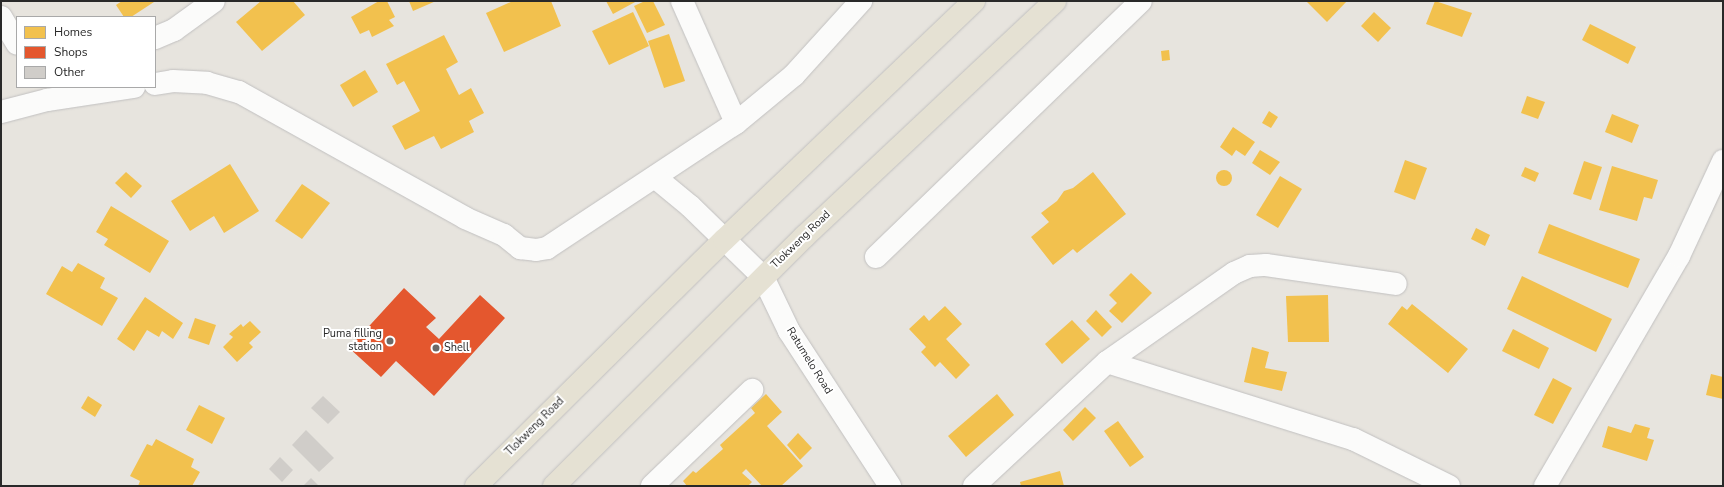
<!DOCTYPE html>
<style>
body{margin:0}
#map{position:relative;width:1724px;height:487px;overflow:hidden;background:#e7e4de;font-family:"Nunito Sans",sans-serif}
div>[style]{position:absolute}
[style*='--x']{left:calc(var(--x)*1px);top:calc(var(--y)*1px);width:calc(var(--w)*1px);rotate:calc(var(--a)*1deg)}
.homes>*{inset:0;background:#f2c14e}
.round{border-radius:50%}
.shops>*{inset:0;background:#e4572e}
.building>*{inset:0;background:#d0cdc9}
.roads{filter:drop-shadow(0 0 1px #c1c0c0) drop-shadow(0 0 1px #c1c0c0)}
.minor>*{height:22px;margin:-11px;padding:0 11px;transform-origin:11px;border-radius:11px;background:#fbfbfa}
.major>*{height:22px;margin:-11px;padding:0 11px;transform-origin:11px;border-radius:11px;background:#e5e1d3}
.dots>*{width:11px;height:11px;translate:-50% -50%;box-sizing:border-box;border:2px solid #fff;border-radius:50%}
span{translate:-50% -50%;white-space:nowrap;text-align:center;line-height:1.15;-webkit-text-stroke:4px #fff;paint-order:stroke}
.street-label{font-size:11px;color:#292929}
.poi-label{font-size:11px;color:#292929}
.right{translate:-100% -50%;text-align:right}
.left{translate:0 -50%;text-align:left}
.frame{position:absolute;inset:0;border:2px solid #292929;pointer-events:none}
.legend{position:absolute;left:16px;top:16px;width:140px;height:72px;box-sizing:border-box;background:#fff;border:1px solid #a9a9a9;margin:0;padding:5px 7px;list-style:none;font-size:12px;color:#292929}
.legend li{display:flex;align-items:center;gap:8px;height:20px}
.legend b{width:20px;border:1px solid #a9a9a9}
</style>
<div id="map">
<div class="homes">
<i style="clip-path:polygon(122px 1px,153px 1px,154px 2px,131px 17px,124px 17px,116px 5px)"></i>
<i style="clip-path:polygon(261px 1px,293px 1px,305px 15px,262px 51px,236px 22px)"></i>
<i style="clip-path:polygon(379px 1px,387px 1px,395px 17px,389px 20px,394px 26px,372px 37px,369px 30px,360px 34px,351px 17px)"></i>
<i style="clip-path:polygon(409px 1px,436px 1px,413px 11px)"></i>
<i style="clip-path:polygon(513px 1px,551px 1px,561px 26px,504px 52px,486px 13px)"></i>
<i style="clip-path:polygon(606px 1px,637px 1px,613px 14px)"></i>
<i style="clip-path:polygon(645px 1px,653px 1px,665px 25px,647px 33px,634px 6px)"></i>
<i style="clip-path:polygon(1306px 1px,1347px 1px,1327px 22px)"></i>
<i style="clip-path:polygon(1435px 1px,1472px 13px,1462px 37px,1426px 24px)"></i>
<i style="clip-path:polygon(633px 12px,649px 46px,609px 65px,592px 31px)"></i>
<i style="clip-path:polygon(1374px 12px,1391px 28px,1378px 42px,1361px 26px)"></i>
<i style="clip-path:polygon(1590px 24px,1636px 47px,1628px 64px,1582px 40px)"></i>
<i style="clip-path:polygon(669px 34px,685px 81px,664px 88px,648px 41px)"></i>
<i style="clip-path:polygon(444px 35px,458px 62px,446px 69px,459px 95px,471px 88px,484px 113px,469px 121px,474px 132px,441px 149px,434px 136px,405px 150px,392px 126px,420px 111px,404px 81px,397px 85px,386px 64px)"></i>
<i style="clip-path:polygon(1169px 50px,1170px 60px,1162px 61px,1161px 51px)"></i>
<i style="clip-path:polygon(365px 70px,378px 92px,353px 107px,340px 85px)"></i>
<i style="clip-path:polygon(1527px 96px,1545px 102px,1538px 119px,1521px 113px)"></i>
<i style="clip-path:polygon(1269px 111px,1278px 117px,1271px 128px,1262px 123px)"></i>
<i style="clip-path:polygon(1612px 114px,1639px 125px,1632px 143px,1605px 132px)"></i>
<i style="clip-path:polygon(1233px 127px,1255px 142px,1245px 156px,1236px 150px,1232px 156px,1220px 147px)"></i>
<i style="clip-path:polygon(1260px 150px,1280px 162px,1270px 175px,1252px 163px)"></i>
<i style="clip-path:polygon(1405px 160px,1427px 168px,1415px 200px,1394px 192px)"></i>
<i style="clip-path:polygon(1584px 161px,1602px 167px,1591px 200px,1573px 194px)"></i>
<i style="clip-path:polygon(230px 164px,259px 211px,224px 233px,214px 216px,190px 231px,171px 201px)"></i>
<i style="clip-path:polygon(1612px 166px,1658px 180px,1652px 199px,1644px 197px,1637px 221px,1599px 210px)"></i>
<i style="clip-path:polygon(1525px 167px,1539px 173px,1535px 182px,1521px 176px)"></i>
<i class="round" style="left:1216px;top:170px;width:16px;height:16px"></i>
<i style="clip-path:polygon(126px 172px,142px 186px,131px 198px,115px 183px)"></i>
<i style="clip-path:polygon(1093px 172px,1126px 214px,1077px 253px,1073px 249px,1053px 265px,1031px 237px,1049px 222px,1041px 213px,1057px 201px,1064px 191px,1073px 188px)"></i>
<i style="clip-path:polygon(1280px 176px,1302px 189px,1278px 228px,1256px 215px)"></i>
<i style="clip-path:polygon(302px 184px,330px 203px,302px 239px,275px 221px)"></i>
<i style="clip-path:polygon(111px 206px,169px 241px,150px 273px,104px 245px,108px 239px,96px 232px)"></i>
<i style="clip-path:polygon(1549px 224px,1640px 259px,1628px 288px,1538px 253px)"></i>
<i style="clip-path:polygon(1476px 228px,1490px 235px,1485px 246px,1471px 239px)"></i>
<i style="clip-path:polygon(78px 263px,105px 278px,100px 288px,118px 298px,102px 326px,46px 294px,62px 266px,72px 272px)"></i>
<i style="clip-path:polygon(1131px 273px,1152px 293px,1122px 323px,1109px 311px,1117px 303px,1109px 295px)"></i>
<i style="clip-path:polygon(1522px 276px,1612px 319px,1596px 352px,1507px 309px)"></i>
<i style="clip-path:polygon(1328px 295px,1329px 342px,1288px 342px,1286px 296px)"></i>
<i style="clip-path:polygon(145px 297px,183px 323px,173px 339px,162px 331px,159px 337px,147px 330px,134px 351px,117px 339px)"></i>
<i style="clip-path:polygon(1412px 304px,1468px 349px,1448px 373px,1388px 324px,1402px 306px,1407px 310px)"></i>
<i style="clip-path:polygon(945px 306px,962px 324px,946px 339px,970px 365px,956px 379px,940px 362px,935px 367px,921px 352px,926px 347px,909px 329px,924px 315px,929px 321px)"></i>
<i style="clip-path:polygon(1096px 310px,1112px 327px,1102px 337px,1086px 321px)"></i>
<i style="clip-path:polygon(195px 318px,216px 325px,209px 345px,188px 338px)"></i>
<i style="clip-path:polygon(1072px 320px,1090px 339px,1062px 364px,1045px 344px)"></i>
<i style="clip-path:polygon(250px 321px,261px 332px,249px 343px,253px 347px,237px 362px,223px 347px,233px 337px,229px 334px,241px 324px,243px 327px)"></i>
<i style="clip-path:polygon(1513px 329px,1549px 348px,1539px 369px,1502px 351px)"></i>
<i style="clip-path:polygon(1252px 347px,1269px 352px,1265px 368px,1287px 372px,1282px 391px,1244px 382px)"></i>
<i style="clip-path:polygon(1711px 374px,1723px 377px,1723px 399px,1706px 395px)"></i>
<i style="clip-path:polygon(1553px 378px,1572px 388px,1553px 424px,1534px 415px)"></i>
<i style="clip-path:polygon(766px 394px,782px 412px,767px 426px,803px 466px,781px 486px,762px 486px,746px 469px,742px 473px,752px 482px,748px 486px,687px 486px,683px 481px,693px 471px,696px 473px,723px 449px,720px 445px,755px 413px,751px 408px)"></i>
<i style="clip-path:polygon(997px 394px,1014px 415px,966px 457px,948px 436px)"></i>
<i style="clip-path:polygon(88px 396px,102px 405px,95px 417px,81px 408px)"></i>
<i style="clip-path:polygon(199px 405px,225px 418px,212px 444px,186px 430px)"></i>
<i style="clip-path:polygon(1085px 407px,1096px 418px,1073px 441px,1063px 430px)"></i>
<i style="clip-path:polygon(1118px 421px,1144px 457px,1130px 467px,1104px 431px)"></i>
<i style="clip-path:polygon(1635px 424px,1650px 428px,1647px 438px,1654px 440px,1647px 461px,1602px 447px,1608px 426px,1631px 433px)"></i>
<i style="clip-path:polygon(798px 433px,812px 448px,800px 460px,787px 445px)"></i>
<i style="clip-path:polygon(156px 439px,194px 459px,191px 467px,200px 472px,192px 486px,138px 486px,140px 481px,130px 476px,147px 444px,152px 446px)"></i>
<i style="clip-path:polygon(1060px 471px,1064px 486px,1021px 486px,1020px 482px)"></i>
</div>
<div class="shops">
<i style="clip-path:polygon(404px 288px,436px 318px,426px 327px,439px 339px,480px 295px,505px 318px,434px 396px,396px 361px,381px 377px,349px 348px)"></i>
</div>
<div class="building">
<i style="clip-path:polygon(323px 396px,340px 412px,328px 424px,311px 408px)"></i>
<i style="clip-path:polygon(306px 430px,334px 458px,319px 472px,292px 445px)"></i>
<i style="clip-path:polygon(280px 457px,293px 470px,282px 482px,269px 469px)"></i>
<i style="clip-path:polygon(311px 478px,319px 486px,303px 486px)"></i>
</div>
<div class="roads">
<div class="minor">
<i style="--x:682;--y:1;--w:133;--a:66.1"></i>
<i style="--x:1;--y:17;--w:31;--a:59"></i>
<i style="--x:155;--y:38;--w:21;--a:-23"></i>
<i style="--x:174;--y:30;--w:49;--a:-35.9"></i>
<i style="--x:155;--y:84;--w:18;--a:-9"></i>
<i style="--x:173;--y:81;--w:34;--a:3"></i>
<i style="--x:207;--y:83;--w:33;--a:16"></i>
<i style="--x:239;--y:92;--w:259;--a:29.1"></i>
<i style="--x:465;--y:218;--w:43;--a:23.6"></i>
<i style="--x:504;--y:235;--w:21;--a:39"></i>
<i style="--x:520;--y:248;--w:16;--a:7"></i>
<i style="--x:536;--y:250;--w:11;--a:-10"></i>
<i style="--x:547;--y:248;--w:227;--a:-33.5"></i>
<i style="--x:736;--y:123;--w:75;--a:-39.6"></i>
<i style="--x:794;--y:75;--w:100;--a:-47.8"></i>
<i style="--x:1;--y:112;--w:48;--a:-14.6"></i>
<i style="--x:47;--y:100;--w:88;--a:-8.5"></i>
<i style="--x:656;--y:178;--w:44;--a:39.5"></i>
<i style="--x:690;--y:206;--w:102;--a:44.2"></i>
<i style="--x:763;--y:277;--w:60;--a:64.3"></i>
<i style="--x:789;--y:331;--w:185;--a:56.9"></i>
<i style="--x:876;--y:257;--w:368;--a:-44"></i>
<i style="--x:1107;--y:362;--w:155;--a:-35"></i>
<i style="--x:1234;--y:273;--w:17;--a:-24"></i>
<i style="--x:1250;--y:266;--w:16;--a:-4"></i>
<i style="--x:1266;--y:265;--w:131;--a:8.3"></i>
<i style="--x:652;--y:486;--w:139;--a:-43.8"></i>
<i style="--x:974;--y:486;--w:182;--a:-43"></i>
<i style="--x:1107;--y:362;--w:258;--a:17.4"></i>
<i style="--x:1353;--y:439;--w:107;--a:26.1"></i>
<i style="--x:1545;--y:486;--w:266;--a:-59.8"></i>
<i style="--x:1679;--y:256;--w:105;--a:-65.1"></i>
</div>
<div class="major">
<i style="--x:476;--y:486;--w:349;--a:-44.8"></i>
<i style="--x:724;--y:240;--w:346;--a:-43.7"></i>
<i style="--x:554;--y:486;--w:354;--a:-44.9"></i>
<i style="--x:805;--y:236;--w:343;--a:-43.2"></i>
</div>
</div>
<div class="dots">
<i style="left:390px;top:341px;background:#6c6a68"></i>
<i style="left:436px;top:348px;background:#6c6a68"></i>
</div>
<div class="street-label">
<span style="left:801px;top:240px;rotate:-44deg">Tlokweng Road</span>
<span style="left:809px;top:361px;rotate:58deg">Ratumelo Road</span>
<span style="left:535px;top:427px;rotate:-45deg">Tlokweng Road</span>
</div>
<div class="poi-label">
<span class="right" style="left:382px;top:341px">Puma filling<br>station</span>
<span class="left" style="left:444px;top:348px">Shell</span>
</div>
<div class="frame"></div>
<ul class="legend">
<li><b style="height:11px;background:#f2c14e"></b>Homes</li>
<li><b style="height:11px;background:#e4572e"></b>Shops</li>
<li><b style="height:11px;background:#d0cdc9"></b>Other</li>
</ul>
</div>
